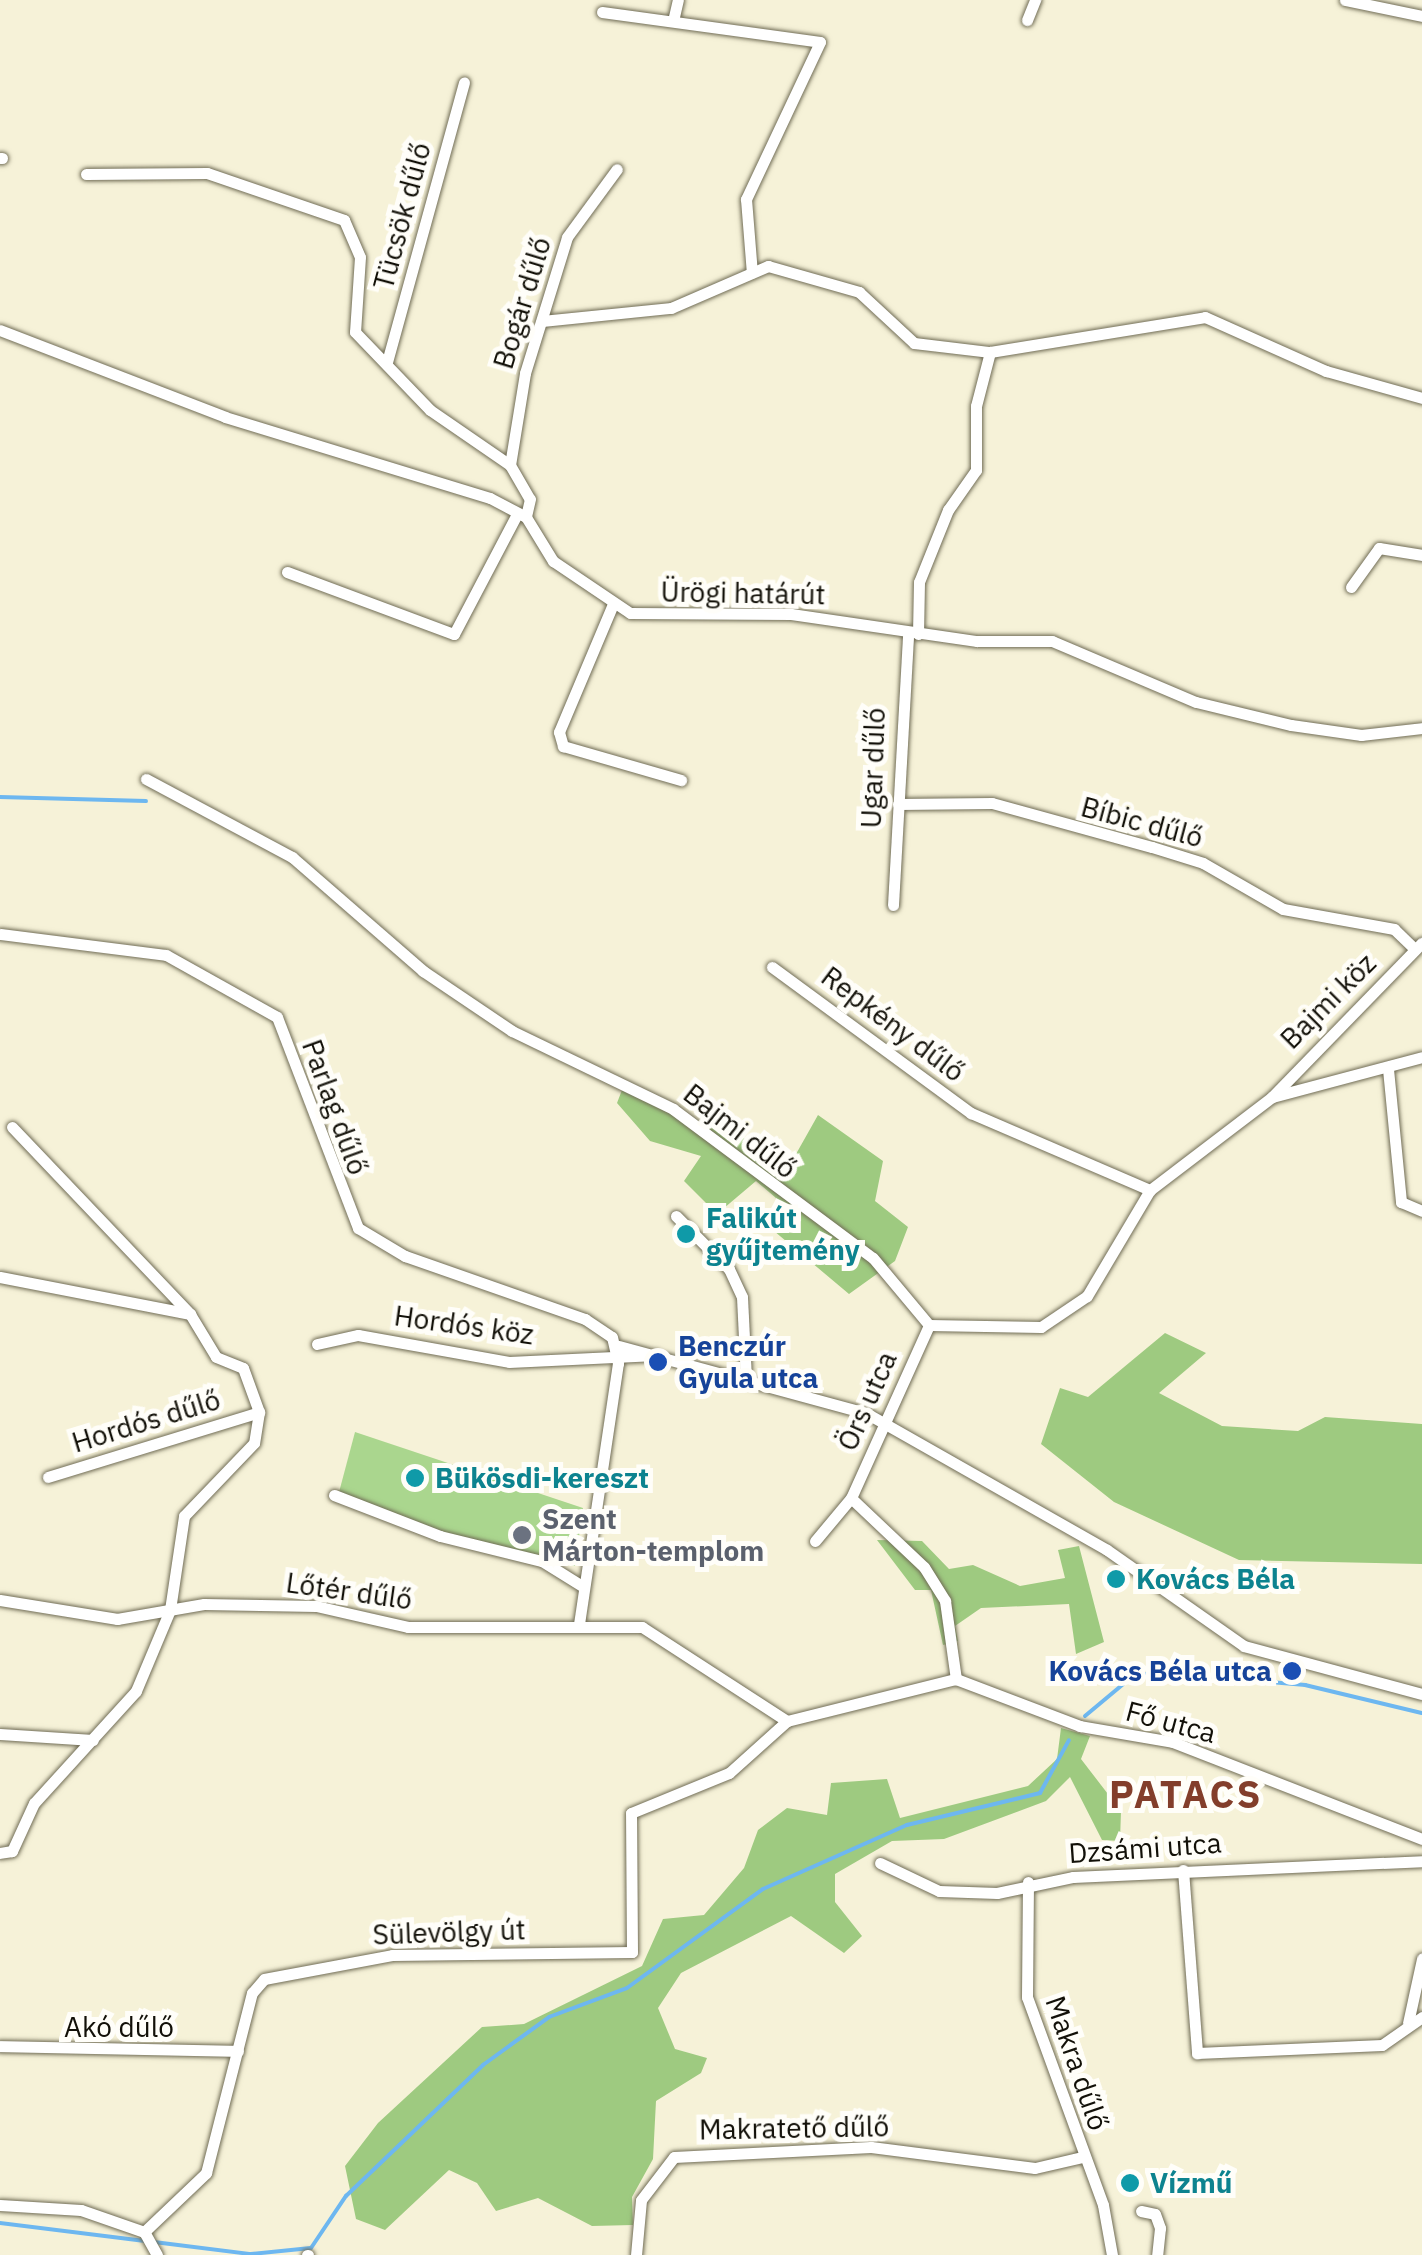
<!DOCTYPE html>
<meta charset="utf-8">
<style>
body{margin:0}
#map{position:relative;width:1422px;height:2255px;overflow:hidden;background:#f6f2d8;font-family:"IBM Plex Sans",sans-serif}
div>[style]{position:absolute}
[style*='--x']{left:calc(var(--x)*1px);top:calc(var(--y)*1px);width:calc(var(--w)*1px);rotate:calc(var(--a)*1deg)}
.green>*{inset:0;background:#aad68e}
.forest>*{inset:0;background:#9eca80}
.stream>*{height:4px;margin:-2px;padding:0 2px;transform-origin:2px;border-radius:2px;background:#6db7f0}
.roads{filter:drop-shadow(0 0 2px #706c55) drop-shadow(0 0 2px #706c55)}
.minor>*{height:11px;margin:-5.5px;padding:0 5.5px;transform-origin:5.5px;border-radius:5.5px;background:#fff}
.dots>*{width:28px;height:28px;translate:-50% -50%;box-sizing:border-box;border:5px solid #fffef9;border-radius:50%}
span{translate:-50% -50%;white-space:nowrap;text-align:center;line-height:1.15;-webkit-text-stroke:10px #fffef9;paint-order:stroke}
.street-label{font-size:28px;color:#121008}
.culture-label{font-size:28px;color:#0d838f;font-weight:700}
.left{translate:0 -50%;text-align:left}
.transit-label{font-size:28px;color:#164399;font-weight:700}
.right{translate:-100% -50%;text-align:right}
.worship-label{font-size:28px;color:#5b616d;font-weight:700}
.district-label{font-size:38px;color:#833e2b;font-weight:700;letter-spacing:2.5px}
</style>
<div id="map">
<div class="green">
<i style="clip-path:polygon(355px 1432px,583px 1508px,575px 1566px,498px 1554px,338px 1496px)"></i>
</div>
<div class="forest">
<i style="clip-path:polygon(622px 1090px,706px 1124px,715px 1117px,787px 1170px,818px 1115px,883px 1161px,875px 1201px,908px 1227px,895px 1261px,849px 1294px,774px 1231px,790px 1210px,756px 1181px,717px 1214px,684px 1181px,701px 1156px,650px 1141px,617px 1103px)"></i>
<i style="clip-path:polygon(1165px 1333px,1206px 1353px,1159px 1393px,1222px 1426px,1298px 1431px,1325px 1417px,1422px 1424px,1422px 1564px,1239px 1560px,1114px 1502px,1041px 1444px,1060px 1388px,1088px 1397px)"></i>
<i style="clip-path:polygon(877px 1540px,922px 1541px,949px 1569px,973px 1565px,1020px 1586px,1065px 1578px,1058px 1550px,1079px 1546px,1104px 1642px,1076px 1654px,1069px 1604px,981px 1608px,955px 1626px,958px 1641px,943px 1645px,931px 1590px,915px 1590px)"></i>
<i style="clip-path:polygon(1061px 1728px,1090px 1736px,1081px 1759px,1121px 1811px,1120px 1841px,1102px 1840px,1070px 1777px,1046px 1801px,944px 1839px,892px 1841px,835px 1874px,835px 1902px,862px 1936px,844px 1953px,791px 1916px,681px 1973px,658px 2008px,675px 2049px,707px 2058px,701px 2073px,656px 2101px,653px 2159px,632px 2197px,633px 2225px,592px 2226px,538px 2198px,496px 2211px,477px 2183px,449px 2170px,385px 2230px,356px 2219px,345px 2166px,378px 2123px,482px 2027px,524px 2024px,642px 1966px,663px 1919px,704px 1915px,744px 1868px,758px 1830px,787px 1808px,827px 1815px,831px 1783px,887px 1779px,900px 1818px,1028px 1786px,1057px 1759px)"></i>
</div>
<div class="stream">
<i style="--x:0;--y:797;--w:146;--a:1.6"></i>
<i style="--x:1085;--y:1716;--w:64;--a:-39.9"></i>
<i style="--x:1134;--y:1675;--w:29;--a:-4"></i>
<i style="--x:1163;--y:1673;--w:143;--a:4.8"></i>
<i style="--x:1305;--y:1685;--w:120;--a:13.5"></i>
<i style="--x:0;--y:2223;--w:146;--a:7.1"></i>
<i style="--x:154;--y:2242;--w:98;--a:7.1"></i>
<i style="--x:251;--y:2254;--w:60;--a:-5.7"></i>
<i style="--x:311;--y:2248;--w:63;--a:-56.1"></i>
<i style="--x:346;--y:2196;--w:190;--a:-43.7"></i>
<i style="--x:483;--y:2065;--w:82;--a:-36"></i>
<i style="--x:549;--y:2017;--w:83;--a:-20.4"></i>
<i style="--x:627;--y:1988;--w:168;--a:-36.1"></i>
<i style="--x:763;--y:1889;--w:158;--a:-24"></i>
<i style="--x:907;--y:1825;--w:137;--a:-13.5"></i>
<i style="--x:1040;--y:1793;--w:60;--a:-61.3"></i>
</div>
<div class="roads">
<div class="minor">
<i style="--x:1345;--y:0;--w:79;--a:11.7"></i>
<i style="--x:602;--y:12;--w:220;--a:7.8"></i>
<i style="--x:820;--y:42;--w:174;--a:115.2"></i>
<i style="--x:746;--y:199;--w:74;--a:85.4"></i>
<i style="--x:1027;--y:20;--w:22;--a:-68"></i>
<i style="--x:673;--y:21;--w:22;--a:-77"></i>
<i style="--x:0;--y:158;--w:2;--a:0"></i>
<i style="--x:86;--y:174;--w:121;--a:-0.5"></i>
<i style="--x:207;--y:173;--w:145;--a:18.9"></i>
<i style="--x:344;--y:220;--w:40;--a:66.6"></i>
<i style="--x:360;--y:257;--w:75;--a:93.8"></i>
<i style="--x:355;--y:332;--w:108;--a:46.1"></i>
<i style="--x:430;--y:410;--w:97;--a:34.5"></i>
<i style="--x:510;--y:465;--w:39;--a:60"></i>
<i style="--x:530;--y:499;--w:18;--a:103"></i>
<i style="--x:542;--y:321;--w:130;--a:-5.8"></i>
<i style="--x:671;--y:308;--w:106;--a:-23.4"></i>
<i style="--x:768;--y:266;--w:95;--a:15.9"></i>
<i style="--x:859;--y:292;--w:75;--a:42.8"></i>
<i style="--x:914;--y:343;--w:77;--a:6.8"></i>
<i style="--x:990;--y:352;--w:218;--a:-9.2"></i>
<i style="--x:1205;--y:317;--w:133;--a:24.1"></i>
<i style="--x:1326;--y:371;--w:100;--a:15.7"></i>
<i style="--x:0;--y:330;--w:241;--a:21.1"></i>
<i style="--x:225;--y:417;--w:277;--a:17"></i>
<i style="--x:490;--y:498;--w:41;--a:27.8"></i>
<i style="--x:526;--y:517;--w:52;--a:58.5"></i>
<i style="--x:553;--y:561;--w:93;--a:34"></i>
<i style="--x:630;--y:613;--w:161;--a:0.4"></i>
<i style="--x:791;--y:614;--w:188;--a:8.3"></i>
<i style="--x:977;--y:641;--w:75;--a:0"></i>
<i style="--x:1052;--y:641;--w:156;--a:23"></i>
<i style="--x:1196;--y:702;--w:98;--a:13.6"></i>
<i style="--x:1291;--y:725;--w:71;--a:8.1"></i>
<i style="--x:1361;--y:735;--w:61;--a:-6.5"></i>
<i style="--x:387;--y:362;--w:290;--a:-74.6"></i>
<i style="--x:510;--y:465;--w:93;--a:-80.7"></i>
<i style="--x:525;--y:373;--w:142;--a:-72.8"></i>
<i style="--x:567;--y:237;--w:84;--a:-53.7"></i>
<i style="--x:287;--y:572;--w:178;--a:20.4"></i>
<i style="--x:454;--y:634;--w:136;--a:-62.3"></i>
<i style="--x:1351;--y:587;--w:48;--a:-54.3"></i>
<i style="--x:1379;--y:548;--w:44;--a:9.2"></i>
<i style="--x:613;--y:604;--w:139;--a:112.9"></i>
<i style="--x:559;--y:732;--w:15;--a:74"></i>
<i style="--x:563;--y:746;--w:123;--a:16.1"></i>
<i style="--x:918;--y:634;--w:52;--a:-88.9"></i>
<i style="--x:919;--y:582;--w:78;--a:-68.1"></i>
<i style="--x:948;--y:510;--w:49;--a:-55"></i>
<i style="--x:976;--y:470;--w:64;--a:-90"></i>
<i style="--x:976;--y:406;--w:56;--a:-75.5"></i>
<i style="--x:146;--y:779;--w:166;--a:28.1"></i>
<i style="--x:292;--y:857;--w:174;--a:41"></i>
<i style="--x:423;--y:971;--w:107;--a:34"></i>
<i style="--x:512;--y:1031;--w:179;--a:25.8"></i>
<i style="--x:673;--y:1109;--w:249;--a:36.7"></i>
<i style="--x:873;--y:1258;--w:87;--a:50.1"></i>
<i style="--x:929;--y:1325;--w:112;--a:1"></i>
<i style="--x:1041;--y:1327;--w:55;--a:-34"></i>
<i style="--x:1087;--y:1296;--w:123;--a:-59.3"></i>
<i style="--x:1150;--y:1190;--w:153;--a:-37.3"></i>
<i style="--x:1272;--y:1097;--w:155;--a:-14.9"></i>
<i style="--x:898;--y:804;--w:94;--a:-0.6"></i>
<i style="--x:992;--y:803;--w:166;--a:15.4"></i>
<i style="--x:1152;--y:847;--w:53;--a:17.4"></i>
<i style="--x:1203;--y:863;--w:92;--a:29.9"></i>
<i style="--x:1283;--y:909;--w:113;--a:10.2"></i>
<i style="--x:1394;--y:929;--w:29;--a:44"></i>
<i style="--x:893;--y:905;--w:271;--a:-86.8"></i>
<i style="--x:0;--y:934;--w:167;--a:7.2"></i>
<i style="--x:166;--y:955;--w:127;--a:29.2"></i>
<i style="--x:277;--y:1017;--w:226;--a:69"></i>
<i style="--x:358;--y:1228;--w:55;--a:30.8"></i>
<i style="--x:405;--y:1256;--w:191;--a:19.3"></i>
<i style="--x:585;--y:1319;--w:32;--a:34"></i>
<i style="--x:612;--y:1337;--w:27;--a:77"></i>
<i style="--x:618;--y:1363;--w:263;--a:98.5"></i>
<i style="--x:772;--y:967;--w:247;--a:36.3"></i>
<i style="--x:971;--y:1113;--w:195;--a:23.3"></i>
<i style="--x:1388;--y:1069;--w:134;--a:84.4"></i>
<i style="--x:1401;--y:1202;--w:23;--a:23"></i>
<i style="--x:1272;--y:1097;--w:215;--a:-45.8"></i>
<i style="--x:12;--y:1127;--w:258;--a:46.4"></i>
<i style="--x:676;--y:1216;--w:75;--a:45"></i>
<i style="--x:729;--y:1269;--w:31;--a:65"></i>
<i style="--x:742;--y:1297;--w:83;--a:87.2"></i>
<i style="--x:0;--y:1277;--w:194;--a:11"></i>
<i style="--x:190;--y:1314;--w:50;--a:58.8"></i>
<i style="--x:216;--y:1357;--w:29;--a:22"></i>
<i style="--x:243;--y:1368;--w:47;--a:70"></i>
<i style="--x:259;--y:1412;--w:31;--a:99"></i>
<i style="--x:254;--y:1443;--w:101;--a:133.8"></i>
<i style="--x:184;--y:1516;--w:95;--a:98.5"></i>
<i style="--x:170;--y:1610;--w:88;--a:112.8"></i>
<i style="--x:136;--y:1691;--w:151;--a:132.3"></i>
<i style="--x:34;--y:1803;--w:53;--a:114.6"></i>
<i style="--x:12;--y:1851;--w:12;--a:171"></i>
<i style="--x:317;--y:1344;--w:42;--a:-12.4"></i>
<i style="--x:358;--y:1335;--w:153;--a:10.1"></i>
<i style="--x:509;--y:1362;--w:147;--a:-2.7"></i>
<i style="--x:619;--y:1346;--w:256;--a:15.2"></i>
<i style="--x:866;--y:1413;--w:277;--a:29.6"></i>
<i style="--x:1107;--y:1550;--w:167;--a:35"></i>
<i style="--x:1244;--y:1646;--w:184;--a:15.1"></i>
<i style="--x:48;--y:1477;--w:221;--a:-17.1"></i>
<i style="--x:334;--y:1495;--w:114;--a:21.1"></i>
<i style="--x:440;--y:1536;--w:105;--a:13.8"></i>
<i style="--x:542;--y:1561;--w:47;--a:32"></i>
<i style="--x:851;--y:1498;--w:100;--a:43.4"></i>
<i style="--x:924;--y:1567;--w:40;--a:58"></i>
<i style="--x:945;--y:1601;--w:79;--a:82"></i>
<i style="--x:815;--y:1541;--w:56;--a:-50.1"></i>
<i style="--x:851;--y:1498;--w:190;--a:-65.7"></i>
<i style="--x:0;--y:1600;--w:119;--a:9.2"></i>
<i style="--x:117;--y:1619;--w:88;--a:-9.8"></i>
<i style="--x:204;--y:1604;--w:112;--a:1"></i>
<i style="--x:316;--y:1606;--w:94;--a:12.9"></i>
<i style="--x:408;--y:1627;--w:234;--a:0"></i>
<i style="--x:642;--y:1627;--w:173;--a:33"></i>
<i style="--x:787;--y:1721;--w:174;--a:-14"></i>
<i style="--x:956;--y:1679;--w:133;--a:20.8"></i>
<i style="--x:1080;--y:1726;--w:94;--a:9.8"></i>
<i style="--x:1173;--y:1742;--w:267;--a:21.3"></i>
<i style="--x:0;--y:1734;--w:93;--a:3.7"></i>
<i style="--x:880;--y:1863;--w:65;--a:25.4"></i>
<i style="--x:939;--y:1891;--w:58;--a:2"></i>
<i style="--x:997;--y:1893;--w:78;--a:-11.9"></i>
<i style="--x:1073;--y:1877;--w:349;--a:-2.6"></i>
<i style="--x:1183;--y:1870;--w:184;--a:85.6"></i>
<i style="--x:1197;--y:2053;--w:185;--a:-2.5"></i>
<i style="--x:1382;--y:2045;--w:49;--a:-35"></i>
<i style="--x:1028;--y:1882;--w:115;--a:90.5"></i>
<i style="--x:1027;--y:1997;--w:221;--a:69.9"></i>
<i style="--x:1103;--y:2205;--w:51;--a:79.8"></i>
<i style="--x:1408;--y:2023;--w:66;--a:-77.7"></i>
<i style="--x:0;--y:2046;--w:238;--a:1.2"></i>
<i style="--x:0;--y:2205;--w:81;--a:3.5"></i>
<i style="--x:81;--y:2210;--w:67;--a:19.2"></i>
<i style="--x:1141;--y:2211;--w:14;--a:12"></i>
<i style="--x:1155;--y:2214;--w:15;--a:70"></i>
<i style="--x:1160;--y:2228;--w:27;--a:96"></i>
<i style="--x:157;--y:2255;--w:26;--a:-119"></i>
<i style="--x:144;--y:2232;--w:86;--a:-43.6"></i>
<i style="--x:206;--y:2173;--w:186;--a:-75.7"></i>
<i style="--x:252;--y:1993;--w:18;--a:-49"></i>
<i style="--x:264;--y:1979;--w:130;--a:-10.6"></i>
<i style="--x:392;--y:1955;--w:240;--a:-0.7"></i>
<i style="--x:632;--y:1952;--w:139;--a:-90.4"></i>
<i style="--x:631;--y:1813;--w:106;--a:-22.2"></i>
<i style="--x:729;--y:1773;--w:78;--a:-41.9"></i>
<i style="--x:307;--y:2255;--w:1;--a:0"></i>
<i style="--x:636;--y:2255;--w:55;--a:-84.8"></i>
<i style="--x:641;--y:2200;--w:54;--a:-52.5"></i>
<i style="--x:674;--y:2157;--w:197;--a:-2.9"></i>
<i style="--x:871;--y:2147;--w:165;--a:7.3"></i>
<i style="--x:1035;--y:2168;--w:48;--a:-13.2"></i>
</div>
</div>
<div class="dots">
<i style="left:686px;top:1234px;background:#0f9aa8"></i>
<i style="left:658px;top:1362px;background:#1a4fb4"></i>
<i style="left:415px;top:1478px;background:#0f9aa8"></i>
<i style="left:522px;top:1535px;background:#6b7280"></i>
<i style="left:1116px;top:1579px;background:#0f9aa8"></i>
<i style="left:1292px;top:1671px;background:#1a4fb4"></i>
<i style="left:1130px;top:2183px;background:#0f9aa8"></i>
</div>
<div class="street-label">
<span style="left:402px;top:216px;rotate:-75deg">Tücsök dűlő</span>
<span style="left:522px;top:303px;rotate:-73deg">Bogár dűlő</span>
<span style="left:743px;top:593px;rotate:1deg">Ürögi határút</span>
<span style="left:873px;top:768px;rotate:-88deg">Ugar dűlő</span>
<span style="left:1142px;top:822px;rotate:15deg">Bíbic dűlő</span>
<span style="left:1328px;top:1001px;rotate:-45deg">Bajmi köz</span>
<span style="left:893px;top:1024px;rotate:37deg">Repkény dűlő</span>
<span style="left:335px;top:1107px;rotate:70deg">Parlag dűlő</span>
<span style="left:740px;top:1131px;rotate:38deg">Bajmi dűlő</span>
<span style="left:464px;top:1325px;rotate:8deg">Hordós köz</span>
<span style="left:867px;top:1401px;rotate:-66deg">Örs utca</span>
<span style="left:146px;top:1421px;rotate:-17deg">Hordós dűlő</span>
<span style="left:349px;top:1591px;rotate:8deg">Lőtér dűlő</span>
<span style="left:1171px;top:1722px;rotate:15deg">Fő utca</span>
<span style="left:1145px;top:1848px;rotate:-4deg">Dzsámi utca</span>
<span style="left:449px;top:1932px;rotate:-2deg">Sülevölgy út</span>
<span style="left:119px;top:2027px">Akó dűlő</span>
<span style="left:1077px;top:2063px;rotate:71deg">Makra dűlő</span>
<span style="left:794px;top:2128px;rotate:-1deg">Makratető dűlő</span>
</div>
<div class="culture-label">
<span class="left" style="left:706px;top:1234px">Falikút<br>gyűjtemény</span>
<span class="left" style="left:435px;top:1478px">Bükösdi-kereszt</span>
<span class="left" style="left:1136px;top:1579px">Kovács Béla</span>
<span class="left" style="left:1150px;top:2183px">Vízmű</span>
</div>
<div class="transit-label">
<span class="left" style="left:678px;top:1362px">Benczúr<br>Gyula utca</span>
<span class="right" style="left:1272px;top:1671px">Kovács Béla utca</span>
</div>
<div class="worship-label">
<span class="left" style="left:542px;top:1535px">Szent<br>Márton-templom</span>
</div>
<div class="district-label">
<span style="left:1186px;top:1794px">PATACS</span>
</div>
</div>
